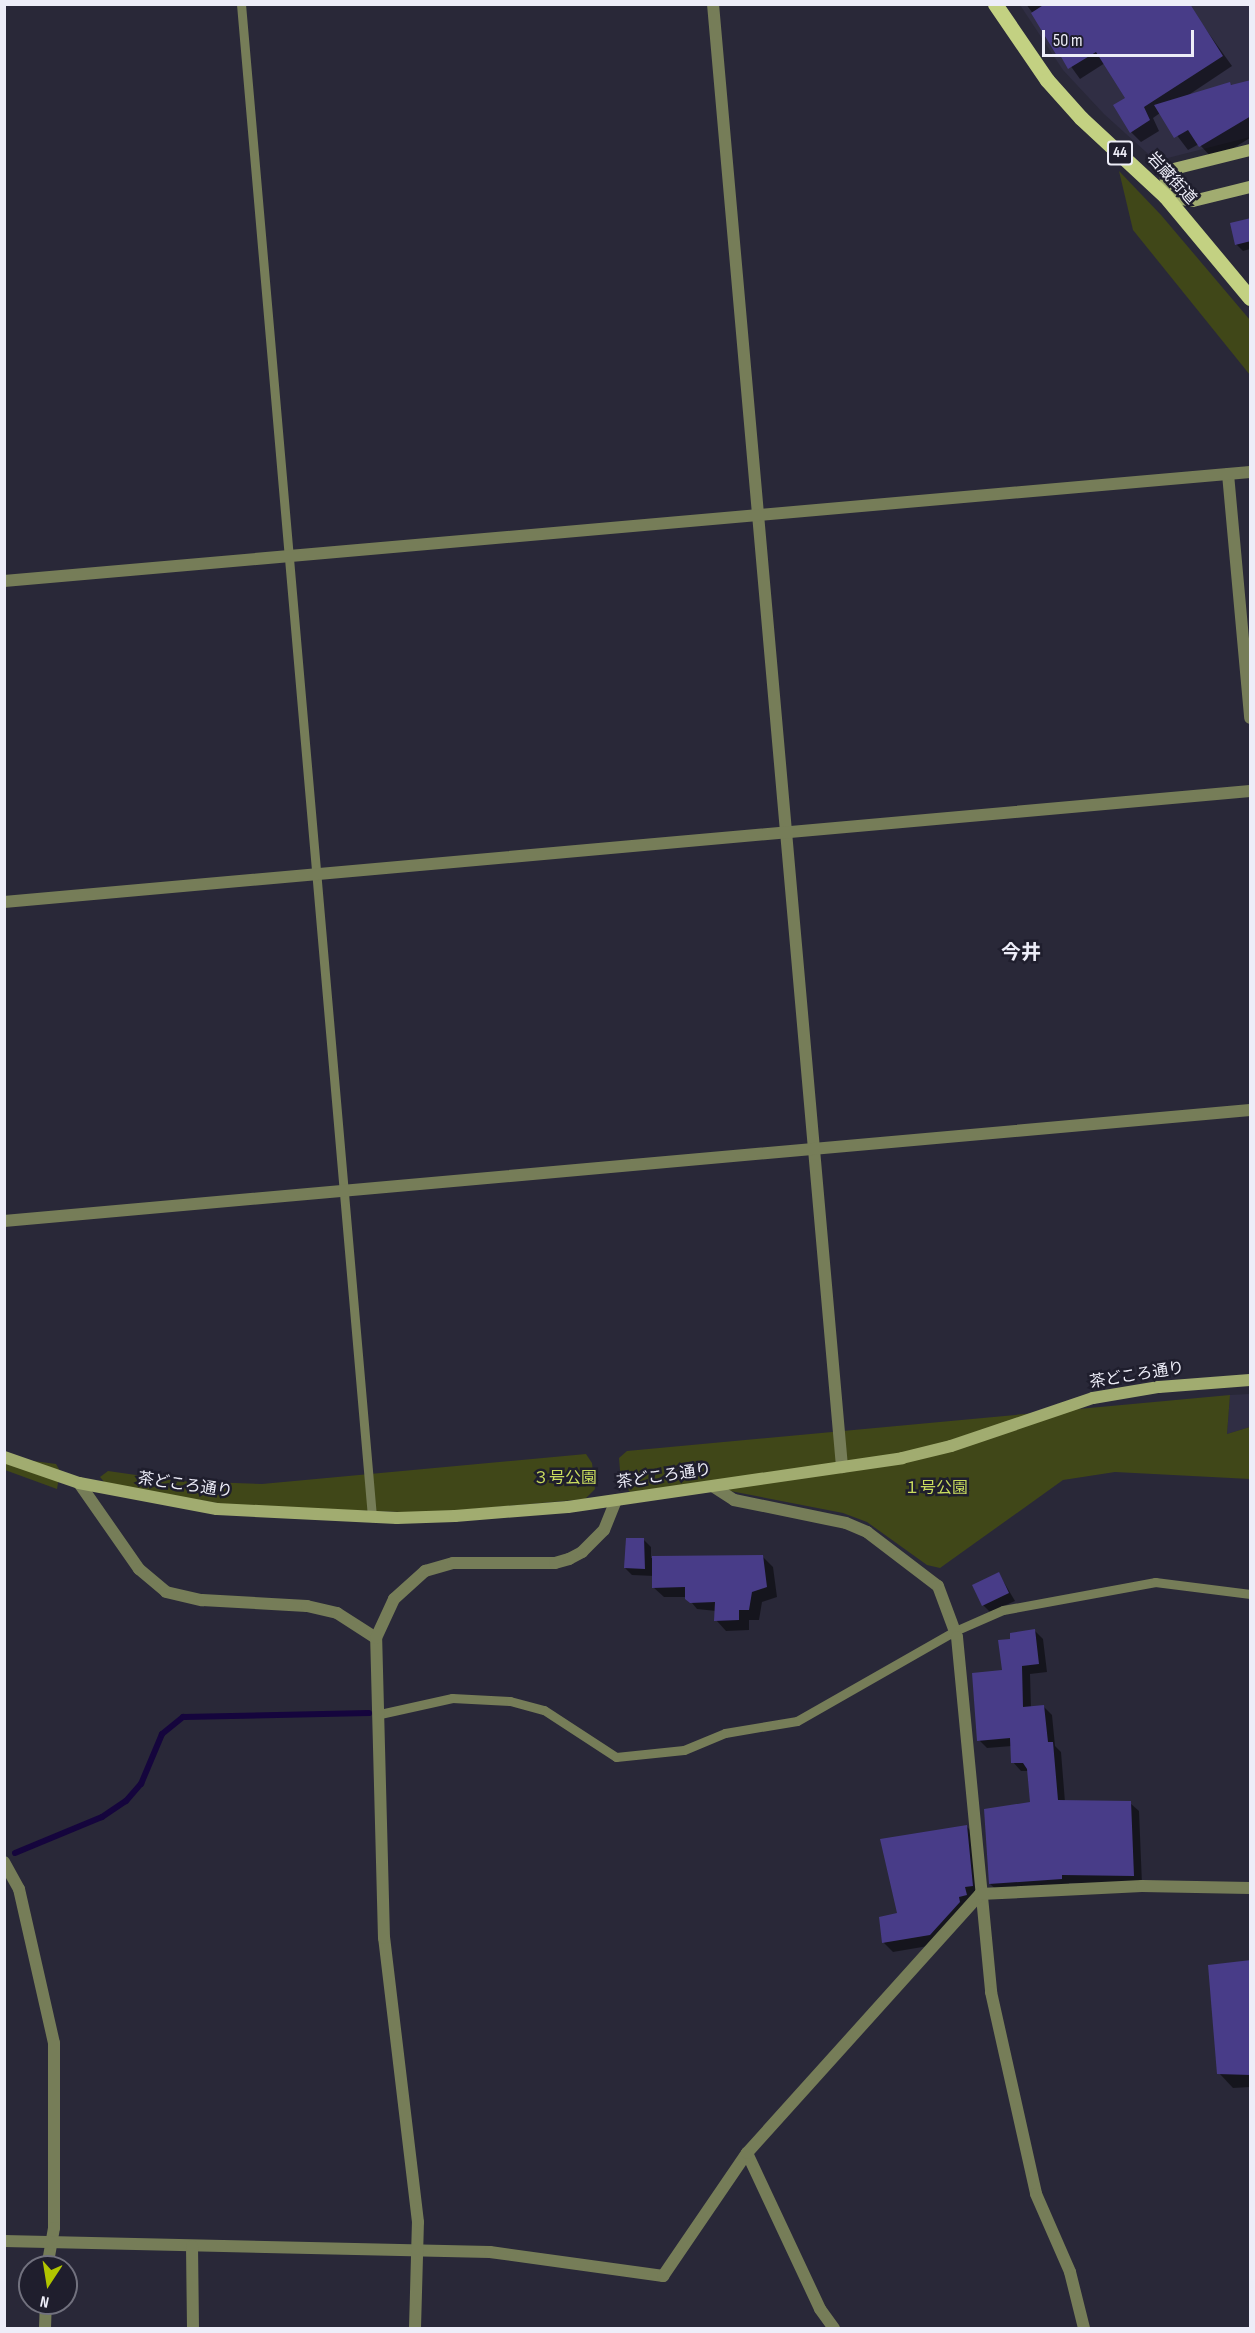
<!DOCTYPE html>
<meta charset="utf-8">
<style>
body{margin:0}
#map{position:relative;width:1255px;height:2333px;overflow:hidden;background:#292838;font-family:"Sofia Sans Condensed","Noto Sans JP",sans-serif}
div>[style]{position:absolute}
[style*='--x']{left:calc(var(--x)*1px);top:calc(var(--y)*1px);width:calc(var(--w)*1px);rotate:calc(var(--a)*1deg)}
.built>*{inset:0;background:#302e44}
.green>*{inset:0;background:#404718}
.shadow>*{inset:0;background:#0007}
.stream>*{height:6px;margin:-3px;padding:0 3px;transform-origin:3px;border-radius:3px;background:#15053d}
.building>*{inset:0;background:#483c88}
.lane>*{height:9px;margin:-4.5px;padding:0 4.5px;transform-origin:4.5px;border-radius:4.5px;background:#767d58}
.street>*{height:12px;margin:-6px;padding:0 6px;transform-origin:6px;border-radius:6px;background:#767d58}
.secondary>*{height:12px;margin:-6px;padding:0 6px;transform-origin:6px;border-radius:6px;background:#a1ac70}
.primary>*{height:15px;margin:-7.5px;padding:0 7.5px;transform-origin:7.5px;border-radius:7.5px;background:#c3d182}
span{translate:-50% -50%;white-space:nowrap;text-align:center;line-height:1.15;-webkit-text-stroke:5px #1f1e2d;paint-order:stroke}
.shield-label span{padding:2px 4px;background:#1f1e2d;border:2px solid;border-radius:4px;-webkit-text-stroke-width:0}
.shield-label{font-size:15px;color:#ededf8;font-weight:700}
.street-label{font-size:16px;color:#ededf8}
.park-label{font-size:16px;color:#c9dc5e}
.quarter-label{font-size:20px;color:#ededf8;font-weight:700}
.frame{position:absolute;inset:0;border:6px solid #ededf8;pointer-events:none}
.north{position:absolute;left:18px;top:2255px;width:60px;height:60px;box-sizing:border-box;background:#1f1e2d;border:2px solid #71717e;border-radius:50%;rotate:192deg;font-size:16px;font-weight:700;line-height:24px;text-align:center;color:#ededf8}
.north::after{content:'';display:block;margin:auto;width:21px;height:27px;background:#b1c500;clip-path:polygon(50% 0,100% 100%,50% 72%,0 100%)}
.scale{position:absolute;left:1042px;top:30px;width:152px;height:27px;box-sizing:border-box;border:3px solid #ededf8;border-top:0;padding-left:8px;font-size:18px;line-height:21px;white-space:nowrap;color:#ededf8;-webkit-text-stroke:4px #1f1e2d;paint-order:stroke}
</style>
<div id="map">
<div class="built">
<i style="clip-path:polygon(1020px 5px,1250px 5px,1250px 137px,1156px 161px,1104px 114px,1063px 70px)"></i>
<i style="clip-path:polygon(1250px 1394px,1250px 1427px,1227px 1434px,1230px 1395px)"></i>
</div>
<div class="green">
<i style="clip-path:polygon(1119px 171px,1161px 215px,1250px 320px,1250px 375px,1133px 230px)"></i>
<i style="clip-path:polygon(1230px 1395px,1227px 1434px,1250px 1427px,1250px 1479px,1115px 1472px,1063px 1480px,940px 1568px,927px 1565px,867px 1522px,843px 1513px,694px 1484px,630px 1492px,621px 1482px,619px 1458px,627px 1451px)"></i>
<i style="clip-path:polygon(586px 1454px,592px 1463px,595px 1489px,585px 1499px,429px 1513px,234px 1506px,106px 1484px,100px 1477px,108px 1471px,178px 1481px,262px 1484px)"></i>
<i style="clip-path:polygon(4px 1457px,56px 1464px,60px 1471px,57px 1489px,5px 1470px)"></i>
</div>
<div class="shadow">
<i style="clip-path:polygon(1026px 4px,1149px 4px,1192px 10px,1232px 66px,1187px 96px,1229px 83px,1233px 86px,1250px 82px,1250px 138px,1214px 160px,1199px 144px,1188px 150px,1160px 113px,1153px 118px,1159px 131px,1141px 142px,1131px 132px,1127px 98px,1105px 63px,1080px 79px)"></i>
<i style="clip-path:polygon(1250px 219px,1250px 249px,1243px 251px,1236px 244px)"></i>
<i style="clip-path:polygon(644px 1540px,651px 1547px,651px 1558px,762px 1556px,773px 1567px,777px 1597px,762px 1602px,759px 1620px,749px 1620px,749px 1630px,726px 1631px,716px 1620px,716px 1611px,697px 1609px,687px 1597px,664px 1597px,653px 1587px,654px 1576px,632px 1575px,625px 1568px)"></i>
<i style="clip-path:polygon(999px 1574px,1015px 1601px,990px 1612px,983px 1605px)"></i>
<i style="clip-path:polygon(1035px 1631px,1043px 1639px,1047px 1672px,1030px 1674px,1031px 1708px,1044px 1707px,1052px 1715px,1055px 1746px,1061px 1752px,1065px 1802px,1130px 1803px,1139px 1811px,1142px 1884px,1069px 1883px,1070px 1887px,999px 1892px,990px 1884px,1031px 1803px,1028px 1771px,1021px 1771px,1013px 1762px,1012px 1746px,987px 1748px,979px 1740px,1012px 1640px)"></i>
<i style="clip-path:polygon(966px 1826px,976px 1836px,982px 1895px,940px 1944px,893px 1952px,884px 1943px)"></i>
<i style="clip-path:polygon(1250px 1962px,1250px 2087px,1233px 2088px,1219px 2073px)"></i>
</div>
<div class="stream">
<i style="--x:15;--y:1853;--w:94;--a:-22.5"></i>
<i style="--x:102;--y:1817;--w:29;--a:-34"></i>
<i style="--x:126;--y:1801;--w:23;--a:-49"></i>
<i style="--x:141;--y:1784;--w:54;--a:-67.2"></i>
<i style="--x:162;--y:1734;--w:27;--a:-39"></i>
<i style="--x:183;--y:1717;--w:186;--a:-1.2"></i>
</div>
<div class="building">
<i style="clip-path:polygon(1045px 4px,1190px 4px,1223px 56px,1144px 107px,1150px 120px,1130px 133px,1113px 105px,1125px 98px,1096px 52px,1068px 69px,1060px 55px,1057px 56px,1031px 13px)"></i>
<i style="clip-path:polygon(1251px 80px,1251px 116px,1199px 147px,1188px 130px,1174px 138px,1154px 105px,1230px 82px,1231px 85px)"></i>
<i style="clip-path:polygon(1251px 218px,1251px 241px,1235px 245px,1230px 223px)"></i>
<i style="clip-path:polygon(626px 1538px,644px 1538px,645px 1569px,624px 1568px)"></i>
<i style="clip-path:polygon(763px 1555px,767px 1587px,752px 1592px,749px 1610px,739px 1610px,739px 1620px,714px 1621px,715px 1602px,690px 1603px,685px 1599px,685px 1587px,652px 1588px,652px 1556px)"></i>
<i style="clip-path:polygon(999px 1572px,1009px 1593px,982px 1606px,972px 1585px)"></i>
<i style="clip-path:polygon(1035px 1629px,1039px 1664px,1022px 1666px,1023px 1707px,1044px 1705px,1048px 1742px,1053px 1742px,1058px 1800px,1131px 1801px,1134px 1876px,1062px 1875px,1062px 1879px,989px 1884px,984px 1809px,1030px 1802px,1027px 1769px,1023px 1763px,1011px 1763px,1010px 1738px,977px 1741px,972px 1673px,1002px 1670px,998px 1640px,1010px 1639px,1010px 1633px)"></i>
<i style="clip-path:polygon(967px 1825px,973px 1886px,965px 1887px,967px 1895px,959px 1897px,960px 1902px,930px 1935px,882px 1943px,879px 1917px,897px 1913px,880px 1839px)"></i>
<i style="clip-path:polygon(1251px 1960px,1251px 2075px,1217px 2074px,1208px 1965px)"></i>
</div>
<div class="lane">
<i style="--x:241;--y:4;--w:1519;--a:85.05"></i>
<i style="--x:380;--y:1714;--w:74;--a:-12.5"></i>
<i style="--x:452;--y:1698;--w:58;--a:3"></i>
<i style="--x:510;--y:1701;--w:35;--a:15"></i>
<i style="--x:544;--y:1710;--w:86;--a:33.1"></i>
<i style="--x:616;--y:1757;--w:68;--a:-5.9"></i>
<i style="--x:684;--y:1750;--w:44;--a:-22.5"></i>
<i style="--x:725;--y:1733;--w:73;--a:-9.5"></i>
<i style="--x:797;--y:1721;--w:182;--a:-29.7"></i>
<i style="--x:955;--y:1631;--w:52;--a:-23.6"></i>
<i style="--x:1003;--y:1610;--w:155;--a:-10.4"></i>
<i style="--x:1155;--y:1582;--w:96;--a:7.2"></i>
</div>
<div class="street">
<i style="--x:713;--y:4;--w:1469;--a:84.96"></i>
<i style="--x:1228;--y:474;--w:245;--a:84.8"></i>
<i style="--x:4;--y:581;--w:1251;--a:-5"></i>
<i style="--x:4;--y:902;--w:1251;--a:-5.09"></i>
<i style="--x:4;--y:1221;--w:1251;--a:-5.09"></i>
<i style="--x:79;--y:1483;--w:105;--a:55.1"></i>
<i style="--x:139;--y:1569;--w:35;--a:40"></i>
<i style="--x:166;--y:1592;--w:37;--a:13"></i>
<i style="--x:202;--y:1600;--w:105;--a:3.3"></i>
<i style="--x:307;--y:1606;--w:31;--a:13"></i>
<i style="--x:337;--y:1613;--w:46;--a:32.7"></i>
<i style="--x:714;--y:1487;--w:24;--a:33"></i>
<i style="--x:734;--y:1500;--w:114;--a:11.6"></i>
<i style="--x:846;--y:1523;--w:23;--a:23"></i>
<i style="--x:867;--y:1532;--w:89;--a:37.3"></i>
<i style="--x:938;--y:1586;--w:54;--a:69.6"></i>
<i style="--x:957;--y:1637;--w:357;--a:84.5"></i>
<i style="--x:991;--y:1992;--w:207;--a:77.4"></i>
<i style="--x:1036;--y:2194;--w:85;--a:66.4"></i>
<i style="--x:1070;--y:2272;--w:58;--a:76"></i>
<i style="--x:4;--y:1862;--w:31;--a:61"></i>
<i style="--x:19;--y:1889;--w:158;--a:77.2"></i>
<i style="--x:54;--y:2043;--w:185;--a:90"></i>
<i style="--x:54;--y:2228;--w:40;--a:100"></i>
<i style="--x:747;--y:2153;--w:172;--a:64.9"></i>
<i style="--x:820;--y:2309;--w:24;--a:54"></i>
<i style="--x:4;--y:2241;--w:486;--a:1.3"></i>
<i style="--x:490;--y:2252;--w:175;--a:7.9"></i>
<i style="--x:663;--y:2276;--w:149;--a:-55.7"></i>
<i style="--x:747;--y:2153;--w:348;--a:-48"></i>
<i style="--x:980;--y:1894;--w:162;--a:-2.8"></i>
<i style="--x:1142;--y:1886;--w:108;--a:1.1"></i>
<i style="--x:192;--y:2246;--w:82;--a:89.3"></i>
<i style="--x:45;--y:2328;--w:25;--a:-88"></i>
<i style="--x:415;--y:2328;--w:106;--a:-88.4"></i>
<i style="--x:418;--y:2222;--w:286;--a:-96.8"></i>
<i style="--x:384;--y:1938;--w:300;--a:-91.5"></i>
<i style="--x:376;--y:1638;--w:43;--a:-65.2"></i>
<i style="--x:394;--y:1599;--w:42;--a:-42.1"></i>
<i style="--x:425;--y:1571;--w:29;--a:-16"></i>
<i style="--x:453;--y:1563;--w:102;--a:0"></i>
<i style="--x:555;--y:1563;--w:15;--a:-16"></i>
<i style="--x:569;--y:1559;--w:15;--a:-28"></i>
<i style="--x:582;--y:1552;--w:31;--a:-45"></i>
<i style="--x:604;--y:1530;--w:32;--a:-68"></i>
</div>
<div class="secondary">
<i style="--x:1250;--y:150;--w:87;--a:166"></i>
<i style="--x:1166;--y:171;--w:25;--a:92"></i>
<i style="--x:1165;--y:196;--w:28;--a:10"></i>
<i style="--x:1193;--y:201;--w:59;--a:-13.8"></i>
<i style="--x:4;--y:1457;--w:79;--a:19.1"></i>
<i style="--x:79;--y:1483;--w:140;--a:10.7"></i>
<i style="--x:217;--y:1509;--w:180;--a:2.9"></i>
<i style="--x:397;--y:1518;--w:58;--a:-2"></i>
<i style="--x:455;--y:1516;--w:113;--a:-4.6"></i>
<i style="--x:568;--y:1507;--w:338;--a:-8.3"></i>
<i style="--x:902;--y:1458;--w:50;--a:-13.8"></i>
<i style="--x:951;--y:1446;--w:150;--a:-18.7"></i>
<i style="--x:1093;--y:1398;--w:67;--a:-9.5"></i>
<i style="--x:1159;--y:1387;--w:91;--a:-4.4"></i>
</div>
<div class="primary">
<i style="--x:995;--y:4;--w:92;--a:55.6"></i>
<i style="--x:1047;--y:80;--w:51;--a:48.2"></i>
<i style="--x:1081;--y:118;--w:115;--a:42.9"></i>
<i style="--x:1165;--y:196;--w:133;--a:50.2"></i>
</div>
<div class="shield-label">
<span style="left:1120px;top:153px">44</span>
</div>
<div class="street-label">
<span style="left:1171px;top:179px;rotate:47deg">岩蔵街道</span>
<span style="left:1137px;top:1376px;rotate:-9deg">茶どころ通り</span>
<span style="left:664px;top:1477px;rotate:-8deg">茶どころ通り</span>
<span style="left:185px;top:1486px;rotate:8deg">茶どころ通り</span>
</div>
<div class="park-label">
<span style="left:565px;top:1479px">３号公園</span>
<span style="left:936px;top:1489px">１号公園</span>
</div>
<div class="quarter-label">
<span style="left:1021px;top:953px">今井</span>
</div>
<div class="frame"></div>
<div class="north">N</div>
<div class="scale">50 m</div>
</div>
